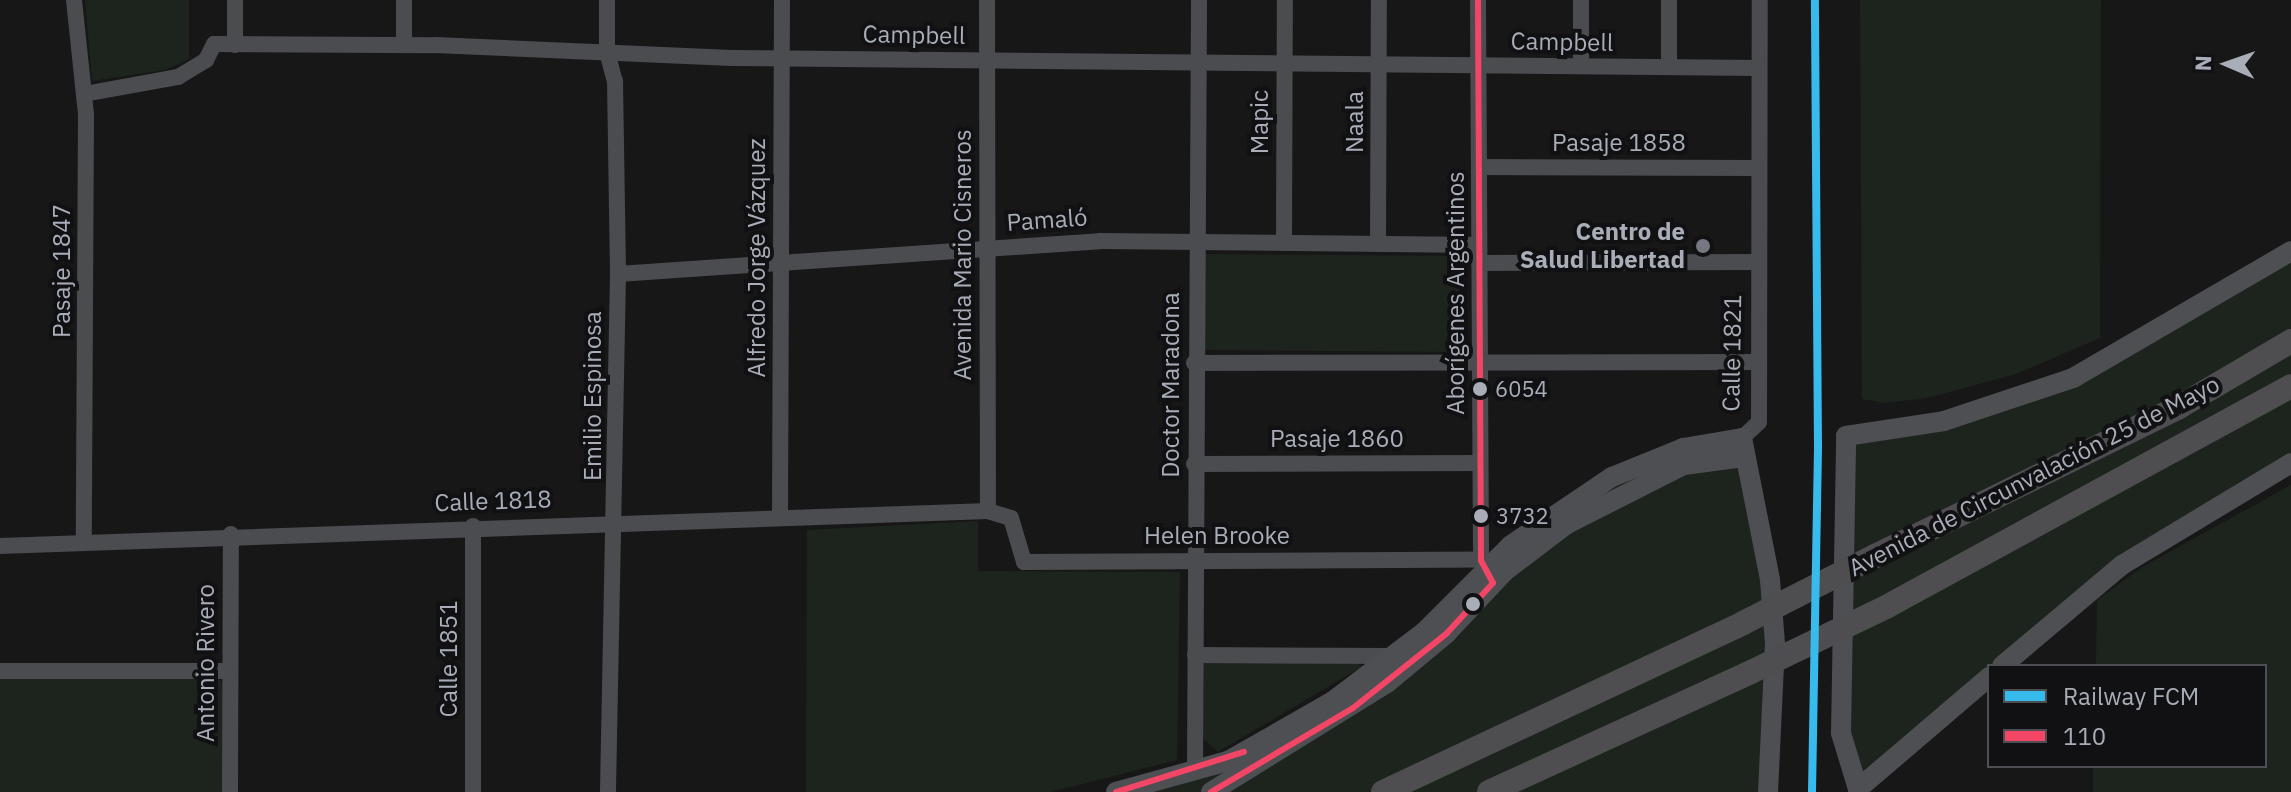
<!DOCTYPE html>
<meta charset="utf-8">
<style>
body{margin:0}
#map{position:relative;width:2291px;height:792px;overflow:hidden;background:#171717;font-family:"IBM Plex Sans",sans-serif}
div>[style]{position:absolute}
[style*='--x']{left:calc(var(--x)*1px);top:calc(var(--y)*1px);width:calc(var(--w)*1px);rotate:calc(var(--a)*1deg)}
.green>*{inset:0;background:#1d241e}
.minor>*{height:16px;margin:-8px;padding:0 8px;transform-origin:8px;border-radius:8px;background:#4b4c50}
.major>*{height:20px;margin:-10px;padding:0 10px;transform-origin:10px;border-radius:10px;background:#4d4f52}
.highway>*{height:24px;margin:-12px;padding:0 12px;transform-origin:12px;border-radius:12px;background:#4e4e51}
.highway-bridge>*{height:24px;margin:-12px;padding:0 12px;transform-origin:12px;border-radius:12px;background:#4e4e51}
.bus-1>*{height:6px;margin:-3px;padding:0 3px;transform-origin:3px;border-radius:3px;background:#f34667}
.rail-1>*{height:8px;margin:-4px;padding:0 4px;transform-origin:4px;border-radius:4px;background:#37bbed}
.dots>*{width:22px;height:22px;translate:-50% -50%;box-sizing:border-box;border:4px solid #111113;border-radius:50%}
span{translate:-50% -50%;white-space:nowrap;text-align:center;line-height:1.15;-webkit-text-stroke:8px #111113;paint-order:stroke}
.bus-label{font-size:22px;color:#a8adb8}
.left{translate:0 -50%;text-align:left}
.street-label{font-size:24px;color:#a8adb8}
.poi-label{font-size:24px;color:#a8adb8;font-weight:700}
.right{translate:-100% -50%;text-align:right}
.legend{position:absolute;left:1987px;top:664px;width:280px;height:104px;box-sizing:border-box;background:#111113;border:2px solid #4d4f55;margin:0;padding:10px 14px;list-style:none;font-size:24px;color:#a8adb8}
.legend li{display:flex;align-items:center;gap:16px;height:40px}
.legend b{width:40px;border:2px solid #4d4f55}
.north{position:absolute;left:2187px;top:24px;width:80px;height:80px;-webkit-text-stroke:6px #111113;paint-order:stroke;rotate:272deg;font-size:22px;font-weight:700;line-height:32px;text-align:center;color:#a8adb8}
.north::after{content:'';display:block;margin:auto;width:28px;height:36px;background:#a8adb8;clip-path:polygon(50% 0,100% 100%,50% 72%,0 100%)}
</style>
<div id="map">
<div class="green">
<i style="clip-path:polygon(85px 0,189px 0,189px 59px,165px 70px,92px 81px)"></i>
<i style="clip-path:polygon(1860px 0,2101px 0,2100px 338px,2016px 374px,1927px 398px,1885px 403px,1862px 399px)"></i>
<i style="clip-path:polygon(2291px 251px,2291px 463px,2122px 565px,2002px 666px,1989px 666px,1989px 678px,1858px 789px,1846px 763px,1846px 436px,2073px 378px)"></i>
<i style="clip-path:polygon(1204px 254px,1460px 256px,1459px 352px,1203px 350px)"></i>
<i style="clip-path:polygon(1742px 438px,1770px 580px,1768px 792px,1116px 792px,1228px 761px,1333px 701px,1573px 500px)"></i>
<i style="clip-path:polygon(2291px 485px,2291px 792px,2093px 792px,2093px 766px,2265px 766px,2265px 666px,2096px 666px,2097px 600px,2144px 566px)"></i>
<i style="clip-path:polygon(978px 521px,978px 571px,1180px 572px,1177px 760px,1051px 792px,806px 792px,807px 530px)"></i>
<i style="clip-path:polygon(1206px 659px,1352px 662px,1363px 666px,1218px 752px,1204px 740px,1199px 721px,1200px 665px)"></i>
<i style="clip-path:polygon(0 676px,218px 679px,225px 684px,226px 792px,0 792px)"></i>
</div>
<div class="minor">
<i style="--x:74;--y:0;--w:115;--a:84"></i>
<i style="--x:86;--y:114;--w:428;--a:90.3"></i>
<i style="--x:607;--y:0;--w:52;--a:90"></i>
<i style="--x:607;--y:52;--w:30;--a:75"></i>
<i style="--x:615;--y:81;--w:193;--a:89.1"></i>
<i style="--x:618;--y:274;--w:518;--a:91.11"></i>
<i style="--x:987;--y:0;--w:511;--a:89.89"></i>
<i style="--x:1478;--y:0;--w:560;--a:89.69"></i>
<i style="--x:1481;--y:560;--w:10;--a:61"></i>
<i style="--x:235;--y:45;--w:45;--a:-90"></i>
<i style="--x:404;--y:45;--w:45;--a:-90"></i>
<i style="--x:1581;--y:66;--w:66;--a:-90"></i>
<i style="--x:1669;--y:67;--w:67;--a:-90"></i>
<i style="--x:84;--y:94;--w:96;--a:-10.3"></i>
<i style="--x:178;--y:77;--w:33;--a:-31"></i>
<i style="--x:206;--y:60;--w:18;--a:-63"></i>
<i style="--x:214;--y:44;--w:221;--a:0.3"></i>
<i style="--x:435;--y:45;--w:297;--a:2.5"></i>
<i style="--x:732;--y:58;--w:1027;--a:0.56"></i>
<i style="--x:1479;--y:167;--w:280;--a:0.2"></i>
<i style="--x:1284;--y:243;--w:243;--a:-89.8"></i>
<i style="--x:1378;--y:244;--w:244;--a:-89.8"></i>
<i style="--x:1479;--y:263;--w:280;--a:-0.2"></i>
<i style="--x:618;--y:274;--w:483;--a:-3.9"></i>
<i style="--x:1100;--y:241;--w:379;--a:0.6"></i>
<i style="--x:1194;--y:363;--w:565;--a:-0.1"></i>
<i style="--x:1742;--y:438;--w:23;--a:-43"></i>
<i style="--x:1759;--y:422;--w:422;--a:-89.9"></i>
<i style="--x:1194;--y:464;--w:286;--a:-0.2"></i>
<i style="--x:780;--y:517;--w:517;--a:-89.78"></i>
<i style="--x:473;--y:526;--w:266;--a:90"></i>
<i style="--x:0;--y:546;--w:989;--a:-2.03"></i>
<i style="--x:988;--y:511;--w:24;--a:17"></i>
<i style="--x:1011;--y:518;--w:46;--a:73.5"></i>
<i style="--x:1024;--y:562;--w:457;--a:-0.3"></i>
<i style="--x:1195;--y:655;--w:200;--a:0.3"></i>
<i style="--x:0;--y:671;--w:230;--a:0"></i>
<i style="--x:1195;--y:770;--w:770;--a:-89.7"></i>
<i style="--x:230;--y:792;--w:258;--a:-89.8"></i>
</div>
<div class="major">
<i style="--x:2002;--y:666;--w:157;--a:-40.1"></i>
<i style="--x:2122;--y:565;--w:197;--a:-31.1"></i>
<i style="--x:1989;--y:677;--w:172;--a:139.5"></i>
<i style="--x:1858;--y:789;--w:59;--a:-106.9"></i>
<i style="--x:1841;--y:733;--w:297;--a:-89"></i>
<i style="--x:1846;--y:436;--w:99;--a:-8.7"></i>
<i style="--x:1944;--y:421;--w:136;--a:-18.4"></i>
<i style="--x:2073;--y:378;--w:252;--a:-30.2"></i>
<i style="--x:1116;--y:792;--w:116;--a:-15.5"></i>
<i style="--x:1228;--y:761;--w:121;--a:-29.7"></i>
<i style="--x:1333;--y:701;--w:113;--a:-37.1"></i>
<i style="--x:1423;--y:633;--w:124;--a:-45"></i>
<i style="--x:1511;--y:545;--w:122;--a:-34"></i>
<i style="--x:1612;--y:477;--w:77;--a:-22.2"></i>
<i style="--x:1683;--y:448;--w:60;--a:-9.6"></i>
<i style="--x:1742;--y:438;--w:145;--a:78.8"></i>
<i style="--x:1770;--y:580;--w:64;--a:85.5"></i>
<i style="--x:1775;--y:644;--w:148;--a:92.7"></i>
<i style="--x:1211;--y:792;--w:207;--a:-31.8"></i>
<i style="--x:1387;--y:683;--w:77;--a:-39.7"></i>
<i style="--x:1446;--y:634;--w:86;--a:-46.9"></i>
<i style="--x:1505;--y:571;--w:78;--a:-37.2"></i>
<i style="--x:1567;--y:524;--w:131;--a:-26.8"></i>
<i style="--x:1684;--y:465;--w:62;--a:-7.5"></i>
</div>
<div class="highway">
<i style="--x:1875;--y:556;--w:339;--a:-26.1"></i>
<i style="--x:2179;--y:407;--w:130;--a:-30.5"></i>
<i style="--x:1886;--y:607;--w:461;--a:-28.6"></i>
<i style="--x:1383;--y:792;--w:398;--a:-25.1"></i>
<i style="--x:1489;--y:792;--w:288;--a:-24.6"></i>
</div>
<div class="highway-bridge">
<i style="--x:1743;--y:623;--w:148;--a:-26.9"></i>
<i style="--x:1751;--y:672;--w:150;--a:-25.7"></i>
</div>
<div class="bus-1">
<i style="--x:1116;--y:792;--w:134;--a:-17.4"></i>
<i style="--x:1211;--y:792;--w:165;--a:-30.6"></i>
<i style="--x:1353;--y:708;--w:119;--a:-38.5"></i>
<i style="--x:1446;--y:634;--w:69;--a:-47.3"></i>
<i style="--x:1493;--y:583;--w:26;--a:-118"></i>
<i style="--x:1481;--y:560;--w:560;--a:-90.31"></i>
</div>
<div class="rail-1">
<i style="--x:1812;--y:792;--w:344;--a:-89"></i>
<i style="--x:1818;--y:448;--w:448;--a:-90.4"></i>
</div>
<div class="dots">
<i style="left:1703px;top:246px;background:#757880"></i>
<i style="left:1480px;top:389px;background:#a8adb8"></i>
<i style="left:1481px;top:516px;background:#a8adb8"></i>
<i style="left:1473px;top:604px;background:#a8adb8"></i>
</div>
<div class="bus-label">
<span class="left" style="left:1495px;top:389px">6054</span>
<span class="left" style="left:1496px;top:516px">3732</span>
</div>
<div class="street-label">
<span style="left:914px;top:35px;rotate:1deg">Campbell</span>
<span style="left:1562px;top:42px;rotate:1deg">Campbell</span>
<span style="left:1260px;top:122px;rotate:-90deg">Mapic</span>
<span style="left:1355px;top:122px;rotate:-90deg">Naala</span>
<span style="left:1619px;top:143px">Pasaje 1858</span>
<span style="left:1047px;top:220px;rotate:-4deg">Pamaló</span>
<span style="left:963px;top:255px;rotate:-90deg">Avenida Mario Cisneros</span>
<span style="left:757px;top:258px;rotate:-90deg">Alfredo Jorge Vázquez</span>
<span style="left:62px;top:271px;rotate:-90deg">Pasaje 1847</span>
<span style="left:1456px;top:293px;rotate:-90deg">Aborígenes Argentinos</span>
<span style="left:1732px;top:353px;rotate:-89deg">Calle 1821</span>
<span style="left:1171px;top:385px;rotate:-90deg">Doctor Maradona</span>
<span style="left:593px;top:396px;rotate:-90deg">Emilio Espinosa</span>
<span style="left:1337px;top:439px">Pasaje 1860</span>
<span style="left:2034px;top:476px;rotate:-27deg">Avenida de Circunvalación 25 de Mayo</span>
<span style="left:493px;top:501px;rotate:-2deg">Calle 1818</span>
<span style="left:1217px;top:536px">Helen Brooke</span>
<span style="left:449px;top:659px;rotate:-90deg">Calle 1851</span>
<span style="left:206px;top:663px;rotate:-90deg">Antonio Rivero</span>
</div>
<div class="poi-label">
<span class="right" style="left:1685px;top:246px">Centro de<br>Salud Libertad</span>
</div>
<ul class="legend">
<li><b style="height:10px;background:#37bbed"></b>Railway FCM</li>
<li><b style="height:10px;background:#f34667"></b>110</li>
</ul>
<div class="north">N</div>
</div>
